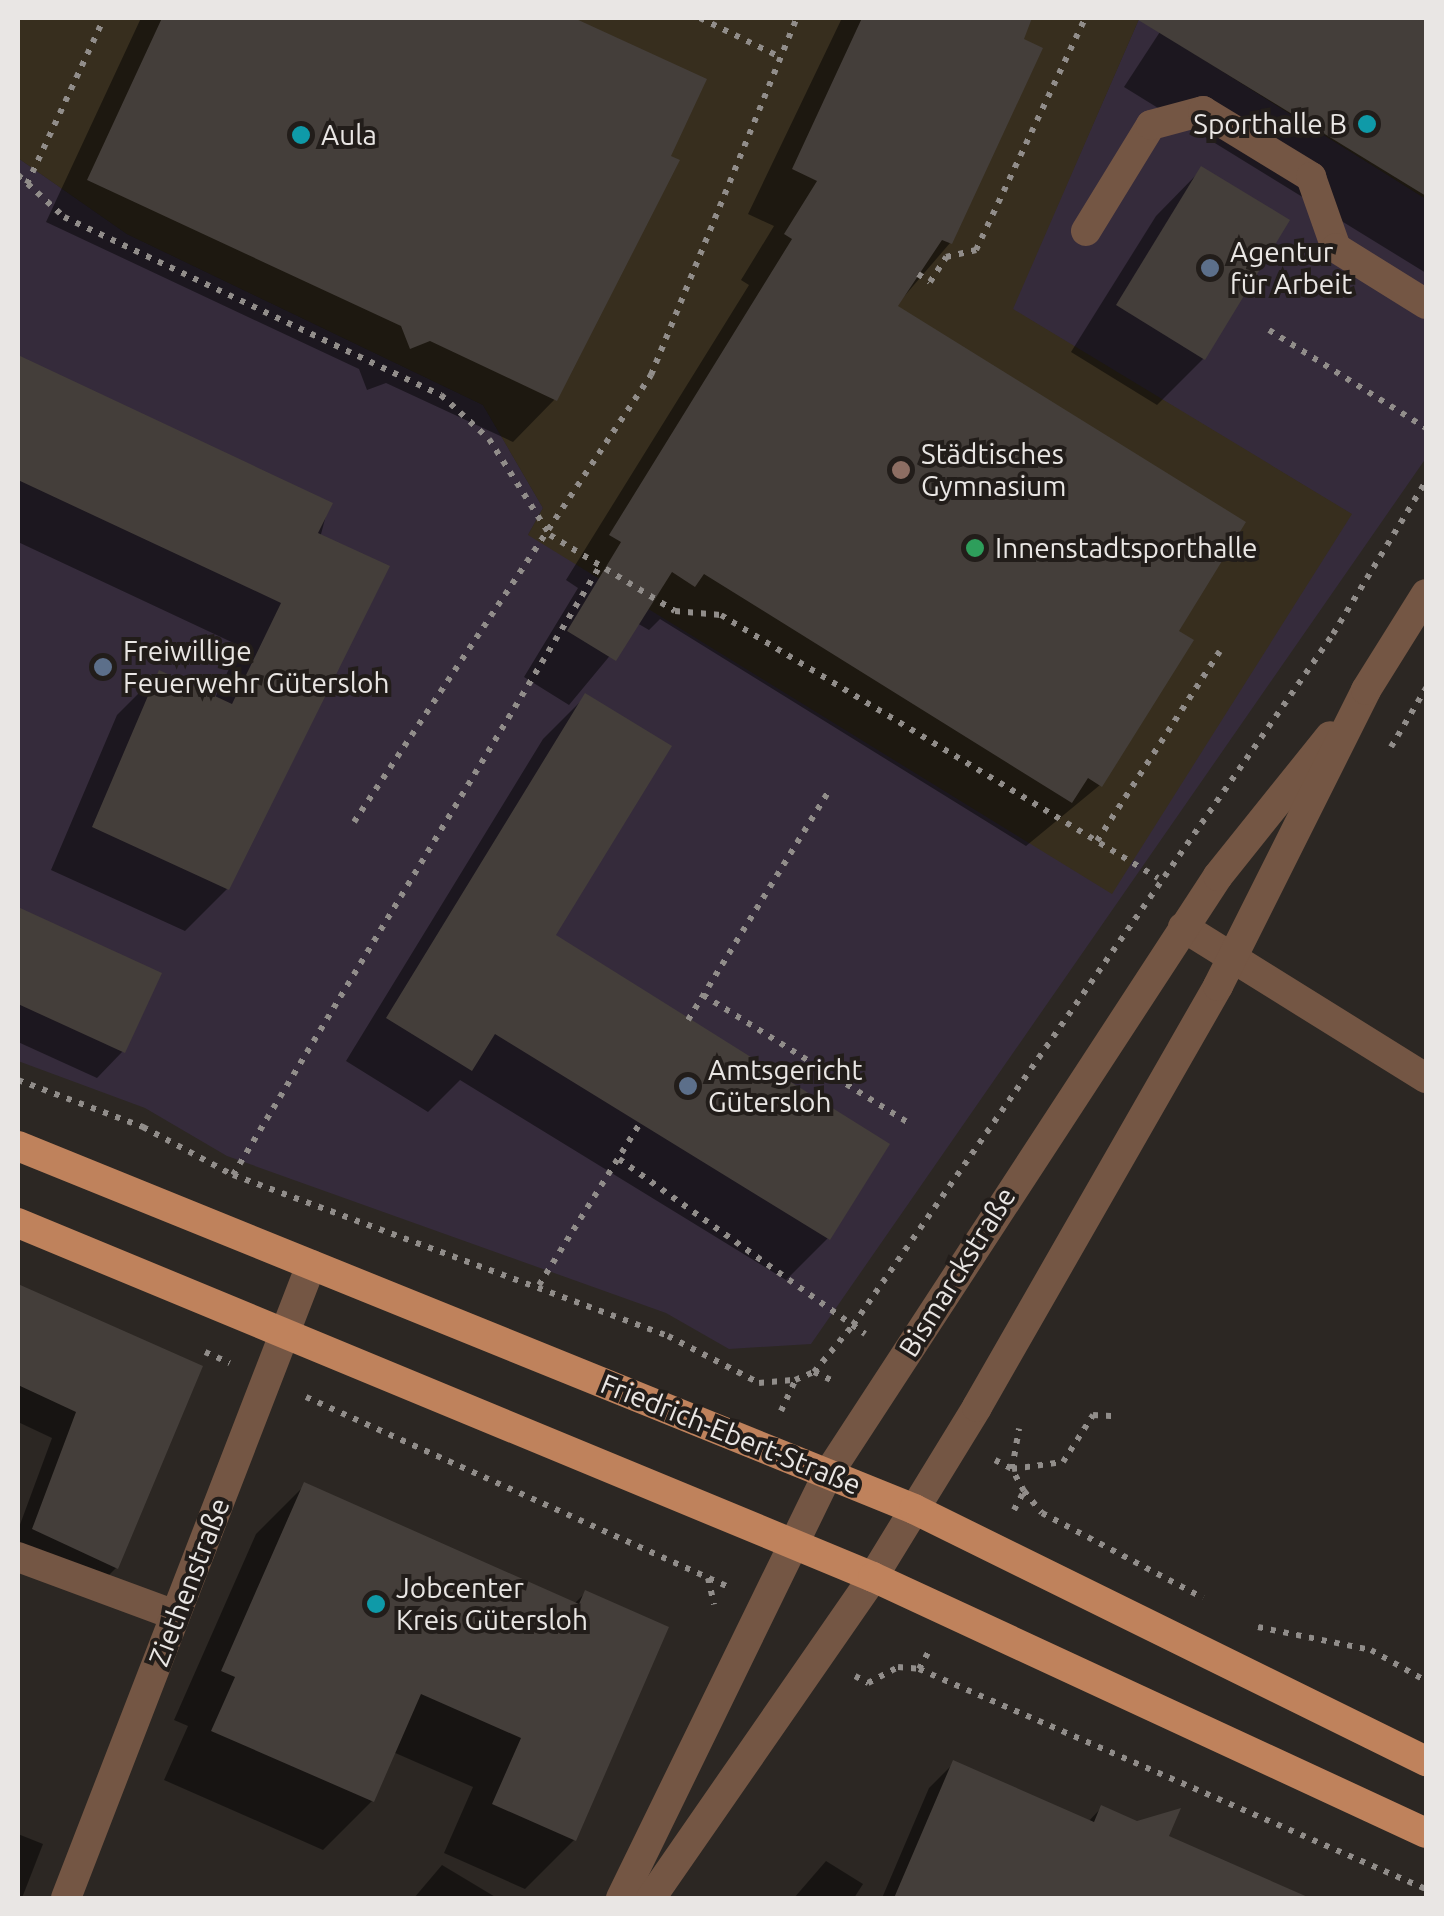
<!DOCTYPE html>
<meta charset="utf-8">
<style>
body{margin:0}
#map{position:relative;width:1444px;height:1916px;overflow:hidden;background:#2c2723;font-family:Ubuntu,sans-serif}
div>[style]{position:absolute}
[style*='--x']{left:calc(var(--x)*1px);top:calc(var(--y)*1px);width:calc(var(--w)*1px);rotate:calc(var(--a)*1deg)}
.commercial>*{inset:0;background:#352b3b}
.education>*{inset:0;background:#372e1e}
.shadow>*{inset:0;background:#0007}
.building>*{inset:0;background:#443e3a}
.path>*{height:6px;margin-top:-3px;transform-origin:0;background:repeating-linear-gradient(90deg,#918d8a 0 5px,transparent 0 13px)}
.minor>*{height:30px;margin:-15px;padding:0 15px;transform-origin:15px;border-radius:15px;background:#745644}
.major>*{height:30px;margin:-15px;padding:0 15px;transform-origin:15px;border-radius:15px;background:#bf825c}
.dots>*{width:28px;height:28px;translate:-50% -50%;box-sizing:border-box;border:5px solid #221d1a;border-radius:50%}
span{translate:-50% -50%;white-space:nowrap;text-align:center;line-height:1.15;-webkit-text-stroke:8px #221d1a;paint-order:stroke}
.poi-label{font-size:28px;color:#e9e6e4}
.right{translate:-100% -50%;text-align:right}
.left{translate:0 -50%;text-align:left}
.street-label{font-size:28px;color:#e9e6e4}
.frame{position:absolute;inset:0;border:20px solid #e9e6e4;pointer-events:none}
</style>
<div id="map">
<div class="commercial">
<i style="clip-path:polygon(1139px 19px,1426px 199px,1426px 458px,811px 1344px,729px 1349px,666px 1313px,227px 1156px,145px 1108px,18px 1061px,18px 158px,127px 234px,483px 405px,543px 508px,528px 535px,1351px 514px,1012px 309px)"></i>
</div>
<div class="education">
<i style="clip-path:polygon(18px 18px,1426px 18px,1426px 199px,1139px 19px,1013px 309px,1352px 514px,1112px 894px,528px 535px,543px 508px,483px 405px,127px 234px,18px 158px)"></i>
</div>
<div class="shadow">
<i style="clip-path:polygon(141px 18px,577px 18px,555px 399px,513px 442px,386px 383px,367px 390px,359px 369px,46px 222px)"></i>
<i style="clip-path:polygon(842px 18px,1002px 18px,1025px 28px,950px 243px,895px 307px,1176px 631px,1100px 785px,1026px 846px,660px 619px,649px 630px,637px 623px,569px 705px,524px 677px,578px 588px,566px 580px,749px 285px,741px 280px,774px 226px,748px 214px)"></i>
<i style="clip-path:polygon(1169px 18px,1426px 18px,1426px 273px,1124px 87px)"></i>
<i style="clip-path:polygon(1202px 169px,1203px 359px,1157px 405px,1071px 352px,1156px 216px)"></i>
<i style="clip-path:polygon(18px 358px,329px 504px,227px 889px,185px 931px,51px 870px,117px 715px,159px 673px,215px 698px,240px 646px,18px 542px)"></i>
<i style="clip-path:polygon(586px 696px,552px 936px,828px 1238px,786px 1280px,460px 1080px,428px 1112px,346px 1061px,543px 739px)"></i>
<i style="clip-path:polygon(18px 909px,158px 974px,123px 1051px,97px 1078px,18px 1042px)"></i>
<i style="clip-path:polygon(18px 1287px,199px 1367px,116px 1568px,90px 1594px,18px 1567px,18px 1530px,52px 1438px,18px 1422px)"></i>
<i style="clip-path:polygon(305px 1485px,574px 1604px,585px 1593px,574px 1840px,525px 1889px,444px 1853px,473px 1787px,393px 1752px,372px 1801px,323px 1850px,164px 1780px,188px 1726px,174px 1720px,256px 1534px)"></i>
<i style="clip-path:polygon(954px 1763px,1088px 1822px,1101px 1808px,1303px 1898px,882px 1898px,929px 1788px)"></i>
<i style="clip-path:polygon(18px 1834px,43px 1844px,22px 1898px,18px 1898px)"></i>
<i style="clip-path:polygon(826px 1861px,863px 1884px,854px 1898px,794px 1898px)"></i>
<i style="clip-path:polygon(442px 1865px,497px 1898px,414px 1898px)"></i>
</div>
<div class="building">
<i style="clip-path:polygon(162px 18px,574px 18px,707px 79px,671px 156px,680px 160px,557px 401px,430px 341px,410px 349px,401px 326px,87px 180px)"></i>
<i style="clip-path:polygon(862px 18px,1032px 18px,1024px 39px,1043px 48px,952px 244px,942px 240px,898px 306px,1246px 522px,1179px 631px,1194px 640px,1102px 787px,1088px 778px,1072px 803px,704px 574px,695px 587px,672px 572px,616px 661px,567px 631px,621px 542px,609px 535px,792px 239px,784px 234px,817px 181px,792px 169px)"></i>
<i style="clip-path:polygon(1135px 18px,1426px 18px,1426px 196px)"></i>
<i style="clip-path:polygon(1201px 166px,1290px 220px,1205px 360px,1116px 305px)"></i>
<i style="clip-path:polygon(18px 355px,333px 503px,318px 533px,390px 566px,229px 890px,92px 827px,159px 670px,232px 704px,281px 603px,18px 480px)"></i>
<i style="clip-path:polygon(585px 693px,672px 746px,556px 935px,890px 1144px,830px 1240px,495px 1034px,472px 1071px,386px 1018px)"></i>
<i style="clip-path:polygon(18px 907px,162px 973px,125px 1053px,18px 1004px)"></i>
<i style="clip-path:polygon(18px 1284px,203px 1366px,118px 1569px,32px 1529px,76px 1412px,18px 1385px)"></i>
<i style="clip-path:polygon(304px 1482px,579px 1604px,585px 1590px,669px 1627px,576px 1841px,492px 1804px,521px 1738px,421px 1694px,374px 1802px,211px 1731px,235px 1677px,221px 1671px)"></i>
<i style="clip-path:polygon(953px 1760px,1094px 1822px,1101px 1805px,1137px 1821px,1181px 1808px,1169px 1836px,1310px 1898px,894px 1898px)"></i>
</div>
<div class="path">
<i style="--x:700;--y:18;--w:89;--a:26"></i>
<i style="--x:18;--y:175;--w:62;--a:42.4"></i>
<i style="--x:64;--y:217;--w:417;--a:25.3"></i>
<i style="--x:441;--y:395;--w:65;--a:42.5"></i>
<i style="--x:489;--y:439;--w:114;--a:57.6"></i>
<i style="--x:550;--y:535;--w:146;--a:31.3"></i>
<i style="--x:675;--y:611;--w:46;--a:5"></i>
<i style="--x:721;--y:615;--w:510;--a:31.04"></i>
<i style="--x:27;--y:184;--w:183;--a:-65.1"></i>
<i style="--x:918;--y:274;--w:14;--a:34"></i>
<i style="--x:930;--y:282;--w:30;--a:-57"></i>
<i style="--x:946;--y:257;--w:31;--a:-13"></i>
<i style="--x:976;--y:250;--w:256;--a:-64.8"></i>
<i style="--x:1269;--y:330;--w:185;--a:32"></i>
<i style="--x:1391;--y:747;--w:69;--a:-59.3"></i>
<i style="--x:354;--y:822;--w:537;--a:-56.4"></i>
<i style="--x:651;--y:375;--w:386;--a:-67.8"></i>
<i style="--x:1097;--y:841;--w:226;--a:-57.1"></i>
<i style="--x:703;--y:995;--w:240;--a:31.9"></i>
<i style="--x:688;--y:1020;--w:271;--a:-58.4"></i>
<i style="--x:18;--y:1080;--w:134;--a:20.6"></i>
<i style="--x:143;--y:1127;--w:102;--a:28.1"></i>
<i style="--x:233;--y:1175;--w:464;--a:20.3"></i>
<i style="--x:668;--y:1336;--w:102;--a:27.3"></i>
<i style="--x:759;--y:1383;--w:36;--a:-5"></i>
<i style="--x:795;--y:1380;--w:21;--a:-23"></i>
<i style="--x:814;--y:1372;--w:61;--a:-50.3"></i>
<i style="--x:853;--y:1325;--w:841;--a:-55.21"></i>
<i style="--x:1333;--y:634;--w:179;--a:-58.7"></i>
<i style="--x:619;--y:1159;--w:302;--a:35.4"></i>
<i style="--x:233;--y:1175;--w:711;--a:-58.93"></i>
<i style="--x:539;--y:1285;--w:192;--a:-58"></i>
<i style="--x:205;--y:1352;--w:27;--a:24"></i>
<i style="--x:814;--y:1372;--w:23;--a:25"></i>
<i style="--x:306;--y:1397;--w:461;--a:24.2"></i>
<i style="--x:781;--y:1411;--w:33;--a:-65"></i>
<i style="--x:995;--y:1460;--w:19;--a:28"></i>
<i style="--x:1012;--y:1469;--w:51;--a:-7.8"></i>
<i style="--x:1063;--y:1462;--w:56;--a:-57.4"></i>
<i style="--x:1093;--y:1415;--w:22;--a:3"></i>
<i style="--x:1024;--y:1491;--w:28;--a:51"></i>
<i style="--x:1042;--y:1513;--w:182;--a:27.8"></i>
<i style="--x:1014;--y:1510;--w:21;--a:-62"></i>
<i style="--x:1024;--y:1491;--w:25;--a:-119"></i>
<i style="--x:1012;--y:1469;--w:41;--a:-80.1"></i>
<i style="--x:708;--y:1578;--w:27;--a:77"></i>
<i style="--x:1258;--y:1627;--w:115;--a:11.5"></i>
<i style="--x:1371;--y:1650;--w:63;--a:29.4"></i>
<i style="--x:919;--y:1669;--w:553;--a:23.46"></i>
<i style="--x:855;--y:1676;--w:15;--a:28"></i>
<i style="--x:868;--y:1683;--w:34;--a:-28"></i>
<i style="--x:898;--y:1667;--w:21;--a:5"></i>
<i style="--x:919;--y:1669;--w:23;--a:-61"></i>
</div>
<div class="minor">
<i style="--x:1086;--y:231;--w:124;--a:-58.5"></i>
<i style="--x:1151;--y:125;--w:54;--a:-15.1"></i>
<i style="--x:1203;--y:111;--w:127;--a:31.4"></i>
<i style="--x:1311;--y:177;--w:75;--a:70.6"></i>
<i style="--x:1336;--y:248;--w:106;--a:31.9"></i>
<i style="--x:1183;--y:927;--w:286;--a:31.9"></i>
<i style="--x:18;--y:1557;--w:167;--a:20.3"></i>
<i style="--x:66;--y:1898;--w:679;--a:-68.84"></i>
<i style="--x:621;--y:1898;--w:472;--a:-64"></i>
<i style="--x:828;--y:1474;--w:714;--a:-56.89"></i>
<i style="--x:1218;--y:876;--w:179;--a:-51.3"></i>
<i style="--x:651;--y:1898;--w:390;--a:-55.3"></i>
<i style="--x:873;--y:1577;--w:199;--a:-58.5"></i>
<i style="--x:977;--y:1407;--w:485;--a:-60.2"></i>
<i style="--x:1218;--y:986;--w:331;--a:-63.4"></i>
<i style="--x:1366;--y:690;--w:113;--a:-58"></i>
</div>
<div class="major">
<i style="--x:18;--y:1146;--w:967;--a:22.05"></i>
<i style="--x:914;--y:1509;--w:571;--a:26.21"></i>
<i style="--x:18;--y:1223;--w:925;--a:22.49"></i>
<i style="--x:873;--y:1577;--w:609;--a:24.84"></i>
</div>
<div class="dots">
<i style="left:1367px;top:124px;background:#0f9aa8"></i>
<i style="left:301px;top:135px;background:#0f9aa8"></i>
<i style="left:1210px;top:268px;background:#5c6f8a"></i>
<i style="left:901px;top:470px;background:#8d6e63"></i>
<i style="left:975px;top:548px;background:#2e9e5b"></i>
<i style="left:103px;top:667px;background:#5c6f8a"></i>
<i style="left:688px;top:1086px;background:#5c6f8a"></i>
<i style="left:376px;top:1604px;background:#0f9aa8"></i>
</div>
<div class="poi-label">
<span class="right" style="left:1347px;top:124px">Sporthalle B</span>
<span class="left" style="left:321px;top:135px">Aula</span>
<span class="left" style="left:1230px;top:268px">Agentur<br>für Arbeit</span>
<span class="left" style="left:921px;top:470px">Städtisches<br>Gymnasium</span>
<span class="left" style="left:995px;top:548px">Innenstadtsporthalle</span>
<span class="left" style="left:123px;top:667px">Freiwillige<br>Feuerwehr Gütersloh</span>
<span class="left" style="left:708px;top:1086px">Amtsgericht<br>Gütersloh</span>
<span class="left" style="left:396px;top:1604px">Jobcenter<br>Kreis Gütersloh</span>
</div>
<div class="street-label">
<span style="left:957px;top:1272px;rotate:-58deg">Bismarckstraße</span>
<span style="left:731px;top:1434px;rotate:22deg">Friedrich-Ebert-Straße</span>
<span style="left:189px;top:1582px;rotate:-69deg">Ziethenstraße</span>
</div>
<div class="frame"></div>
</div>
